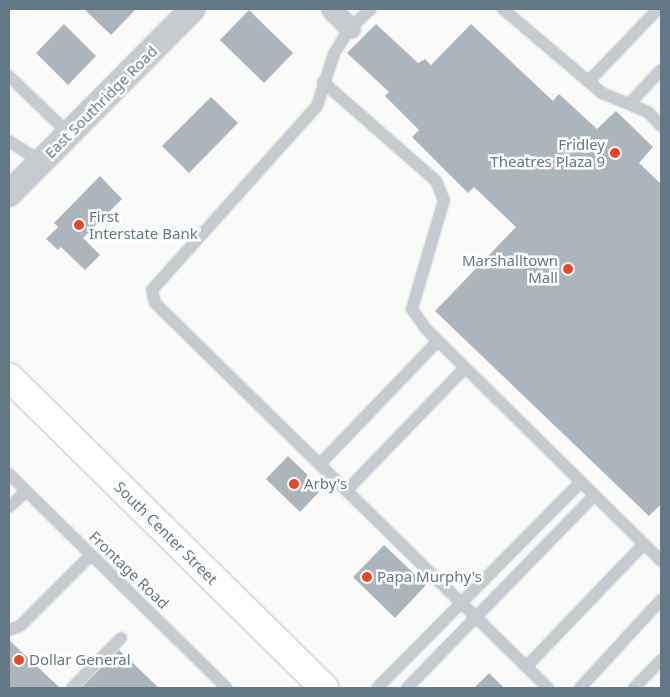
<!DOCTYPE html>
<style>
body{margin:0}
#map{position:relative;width:670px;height:697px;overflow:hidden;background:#fafaf8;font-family:"Noto Sans",sans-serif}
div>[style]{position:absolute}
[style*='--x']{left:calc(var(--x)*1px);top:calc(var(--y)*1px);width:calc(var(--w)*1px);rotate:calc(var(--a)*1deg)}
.building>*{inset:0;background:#abb6bc}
.roads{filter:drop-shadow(0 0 1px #b8bec2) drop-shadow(0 0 1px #b8bec2)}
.service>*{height:10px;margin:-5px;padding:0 5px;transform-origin:5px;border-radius:5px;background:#c5cbce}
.minor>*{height:19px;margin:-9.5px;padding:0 9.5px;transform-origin:9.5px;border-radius:9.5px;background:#c5cbce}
.tertiary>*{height:24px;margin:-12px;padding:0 12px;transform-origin:12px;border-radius:12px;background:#c5cbce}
.primary>*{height:28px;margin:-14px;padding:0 14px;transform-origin:14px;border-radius:14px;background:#fff}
.dots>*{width:14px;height:14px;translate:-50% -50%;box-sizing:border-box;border:2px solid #fff;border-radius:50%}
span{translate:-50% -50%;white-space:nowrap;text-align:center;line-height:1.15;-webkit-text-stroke:5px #fff;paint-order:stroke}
.street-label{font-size:15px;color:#637885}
.poi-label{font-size:15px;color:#637885}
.right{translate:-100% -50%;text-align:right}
.left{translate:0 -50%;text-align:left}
.frame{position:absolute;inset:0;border:10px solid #637885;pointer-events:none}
</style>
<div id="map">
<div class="building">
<i style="clip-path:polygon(84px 9px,136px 9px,111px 35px)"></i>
<i style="clip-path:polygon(249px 10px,293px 53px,264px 83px,220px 40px)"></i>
<i style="clip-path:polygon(64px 24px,96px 56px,68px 85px,36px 53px)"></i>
<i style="clip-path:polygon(376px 24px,418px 63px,425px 59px,431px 65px,471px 24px,553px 101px,559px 94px,597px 129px,616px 111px,653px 147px,639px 163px,661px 184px,661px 504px,649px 516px,435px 311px,516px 227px,474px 187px,468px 193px,412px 137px,419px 130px,385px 96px,389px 92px,347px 53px)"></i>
<i style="clip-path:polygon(211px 97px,238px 123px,189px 173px,162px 146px)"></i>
<i style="clip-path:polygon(100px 176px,122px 199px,83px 238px,100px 255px,85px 270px,61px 247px,58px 250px,46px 239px,58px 227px,54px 223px)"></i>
<i style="clip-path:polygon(288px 456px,322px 489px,300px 512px,266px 479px)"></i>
<i style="clip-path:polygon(384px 545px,426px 585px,395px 618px,353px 577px)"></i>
<i style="clip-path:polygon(9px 640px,60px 688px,9px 688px)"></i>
<i style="clip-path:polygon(119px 650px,159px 688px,81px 688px)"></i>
<i style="clip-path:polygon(489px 673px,504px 688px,474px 688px)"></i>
</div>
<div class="roads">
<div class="service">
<i style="--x:371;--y:9;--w:28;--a:138"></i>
<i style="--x:350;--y:28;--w:31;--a:122"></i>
<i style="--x:334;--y:54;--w:55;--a:108.1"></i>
<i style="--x:317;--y:106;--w:247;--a:131.9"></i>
<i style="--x:152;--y:290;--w:13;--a:77"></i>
<i style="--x:155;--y:303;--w:550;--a:44.41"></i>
<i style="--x:503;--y:9;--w:130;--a:40.3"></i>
<i style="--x:602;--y:93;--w:50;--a:22.4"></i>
<i style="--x:648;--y:112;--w:19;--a:47"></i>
<i style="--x:9;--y:76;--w:83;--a:44"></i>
<i style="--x:323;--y:82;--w:150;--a:41.2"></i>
<i style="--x:436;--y:181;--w:21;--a:67"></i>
<i style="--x:444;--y:200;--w:114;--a:106.4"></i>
<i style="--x:412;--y:309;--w:24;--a:55"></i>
<i style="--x:426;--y:329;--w:330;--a:44.6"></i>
<i style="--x:588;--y:82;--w:101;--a:-46.2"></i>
<i style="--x:629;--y:104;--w:47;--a:-46.7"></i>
<i style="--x:9;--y:141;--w:38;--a:33"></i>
<i style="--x:320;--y:464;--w:170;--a:-46.2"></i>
<i style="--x:9;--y:474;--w:305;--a:44.5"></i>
<i style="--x:347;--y:490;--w:170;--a:-46"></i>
<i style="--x:9;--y:507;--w:23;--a:-43"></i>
<i style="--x:9;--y:630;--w:12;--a:-20"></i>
<i style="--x:20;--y:626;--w:100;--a:-45"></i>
<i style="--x:526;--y:667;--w:170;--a:-46.2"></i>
<i style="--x:72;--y:688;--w:70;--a:-45.6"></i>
<i style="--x:377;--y:688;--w:290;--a:-45.3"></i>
<i style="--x:407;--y:688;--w:268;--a:-45.8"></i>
<i style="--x:580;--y:688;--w:120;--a:-47.4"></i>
<i style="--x:634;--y:688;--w:39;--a:-46"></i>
</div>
<div class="minor">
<i style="--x:331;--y:9;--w:27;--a:45"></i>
</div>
<div class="tertiary">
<i style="--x:9;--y:194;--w:261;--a:-45.2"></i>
</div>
<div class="primary">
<i style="--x:9;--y:377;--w:443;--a:44.6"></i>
</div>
</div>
<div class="dots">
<i style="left:615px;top:153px;background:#f04422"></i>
<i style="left:79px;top:225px;background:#f04422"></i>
<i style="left:568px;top:269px;background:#f04422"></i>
<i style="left:294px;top:484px;background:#f04422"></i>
<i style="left:367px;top:577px;background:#f04422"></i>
<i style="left:19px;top:660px;background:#f04422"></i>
</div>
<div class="street-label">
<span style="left:101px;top:102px;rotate:-45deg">East Southridge Road</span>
<span style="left:166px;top:533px;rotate:45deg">South Center Street</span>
<span style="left:129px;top:570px;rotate:44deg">Frontage Road</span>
</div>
<div class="poi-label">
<span class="right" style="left:605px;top:153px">Fridley<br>Theatres Plaza 9</span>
<span class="left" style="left:89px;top:225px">First<br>Interstate Bank</span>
<span class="right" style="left:558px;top:269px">Marshalltown<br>Mall</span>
<span class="left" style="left:304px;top:484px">Arby's</span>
<span class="left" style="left:377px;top:577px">Papa Murphy's</span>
<span class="left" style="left:29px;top:660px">Dollar General</span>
</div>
<div class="frame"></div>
</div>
